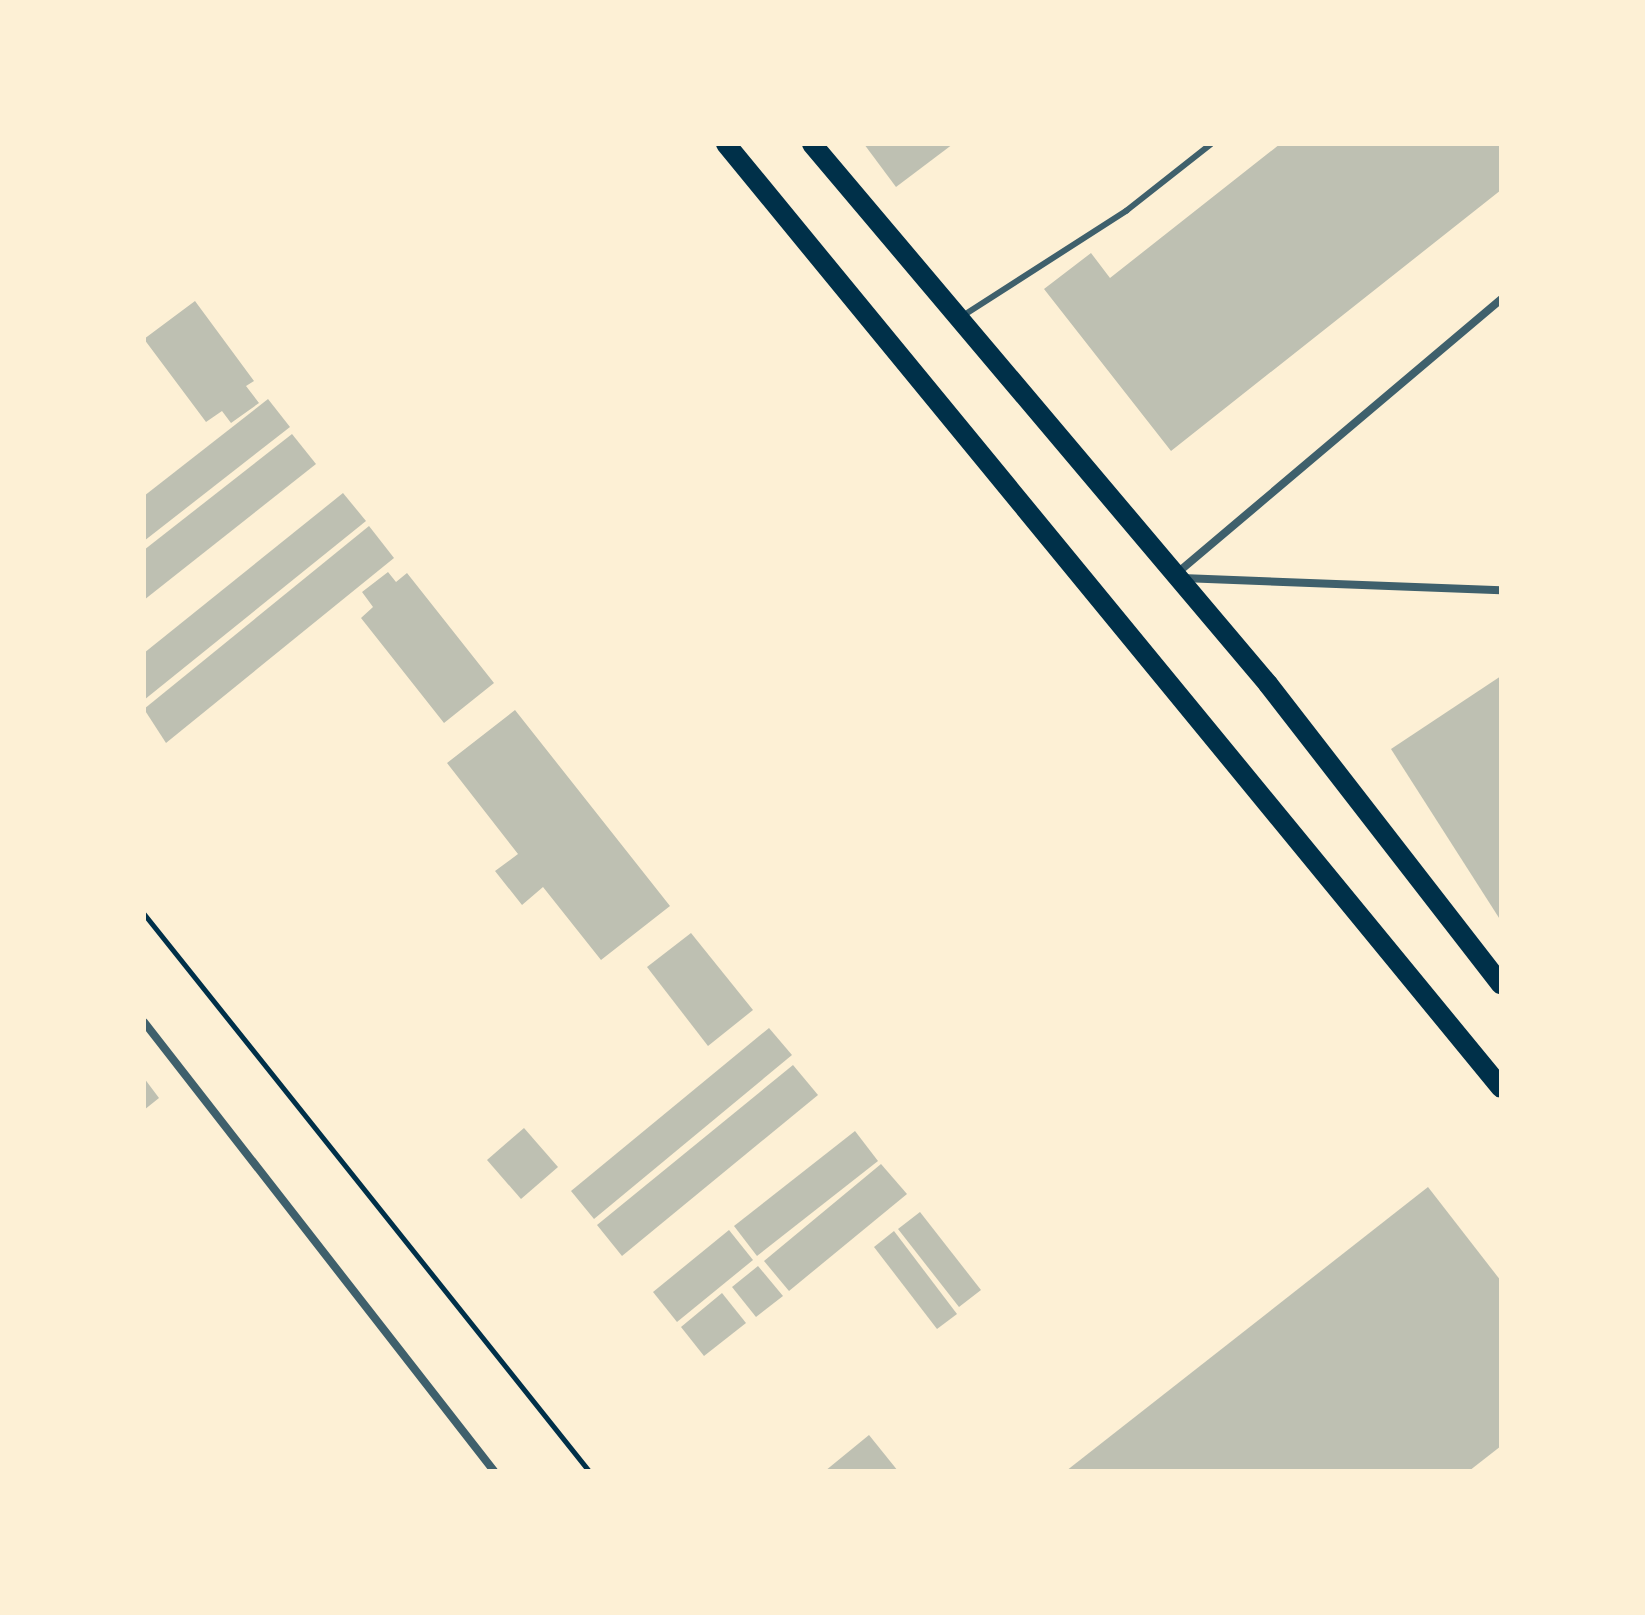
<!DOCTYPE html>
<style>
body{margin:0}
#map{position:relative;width:1645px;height:1615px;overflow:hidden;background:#fdf0d5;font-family:"Sofia Sans Condensed",sans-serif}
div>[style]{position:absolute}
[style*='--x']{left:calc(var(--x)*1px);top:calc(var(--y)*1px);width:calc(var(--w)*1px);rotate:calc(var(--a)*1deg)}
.building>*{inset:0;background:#bec0b2}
.path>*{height:5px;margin:-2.5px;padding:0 2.5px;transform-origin:2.5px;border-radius:2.5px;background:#003049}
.service>*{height:6px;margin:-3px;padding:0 3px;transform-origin:3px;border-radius:3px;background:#3f606c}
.minor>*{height:8px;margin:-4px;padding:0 4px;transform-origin:4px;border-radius:4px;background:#3f606c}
.primary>*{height:20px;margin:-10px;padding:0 10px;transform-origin:10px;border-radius:10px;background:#003049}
span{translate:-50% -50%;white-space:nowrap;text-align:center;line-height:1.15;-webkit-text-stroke:8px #fdf0d5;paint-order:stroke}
.frame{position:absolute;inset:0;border:146px solid #fdf0d5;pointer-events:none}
</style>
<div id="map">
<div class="building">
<i style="clip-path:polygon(864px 144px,953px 144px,896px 187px)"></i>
<i style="clip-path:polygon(1280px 144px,1501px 144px,1501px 190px,1171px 451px,1044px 289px,1091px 253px,1110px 278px)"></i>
<i style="clip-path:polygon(195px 301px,254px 381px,246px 386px,259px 403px,231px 423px,222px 411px,206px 422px,144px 339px)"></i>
<i style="clip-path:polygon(268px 399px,290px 427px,144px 541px,144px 496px)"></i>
<i style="clip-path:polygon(292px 434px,316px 464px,144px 600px,144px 550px)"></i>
<i style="clip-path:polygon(343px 493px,366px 521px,144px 700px,144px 653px)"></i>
<i style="clip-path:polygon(369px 526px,394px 558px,166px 743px,144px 709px)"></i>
<i style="clip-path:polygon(388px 572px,396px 582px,407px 573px,494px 683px,444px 723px,361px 618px,373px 607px,362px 592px)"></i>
<i style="clip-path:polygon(1501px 676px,1501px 921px,1391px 749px)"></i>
<i style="clip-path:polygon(515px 710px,670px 906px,601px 960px,543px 887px,522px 905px,495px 871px,518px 854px,447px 763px)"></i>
<i style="clip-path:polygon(691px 933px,753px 1010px,708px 1046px,647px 967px)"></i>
<i style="clip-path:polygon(769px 1028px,792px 1055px,594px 1219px,571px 1191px)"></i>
<i style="clip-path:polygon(793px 1065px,818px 1095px,622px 1256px,597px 1225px)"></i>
<i style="clip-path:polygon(144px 1078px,159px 1098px,144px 1110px)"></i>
<i style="clip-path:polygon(524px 1128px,558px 1167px,521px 1199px,487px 1160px)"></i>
<i style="clip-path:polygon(855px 1131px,878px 1161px,757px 1256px,734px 1226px)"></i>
<i style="clip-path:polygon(881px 1164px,907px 1194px,789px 1291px,764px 1261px)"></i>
<i style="clip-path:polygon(1428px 1187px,1501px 1281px,1501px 1446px,1469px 1471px,1066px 1471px)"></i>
<i style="clip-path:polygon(920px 1212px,981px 1290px,959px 1307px,898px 1229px)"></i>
<i style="clip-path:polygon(729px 1230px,753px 1260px,677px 1322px,653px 1292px)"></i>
<i style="clip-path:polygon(894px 1231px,957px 1314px,937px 1329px,874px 1247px)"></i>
<i style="clip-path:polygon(758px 1266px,783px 1296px,756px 1317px,732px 1287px)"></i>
<i style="clip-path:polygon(722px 1293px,746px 1323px,704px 1356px,681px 1327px)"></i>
<i style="clip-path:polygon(869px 1435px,898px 1471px,825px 1471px)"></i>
</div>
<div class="path">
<i style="--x:144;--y:914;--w:713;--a:51.38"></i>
</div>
<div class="service">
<i style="--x:964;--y:315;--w:193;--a:-32.7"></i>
<i style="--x:1126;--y:211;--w:108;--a:-38.2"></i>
</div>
<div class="minor">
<i style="--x:1176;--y:574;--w:426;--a:-40.2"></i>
<i style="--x:1182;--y:578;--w:319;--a:2.2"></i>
<i style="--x:144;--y:1022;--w:569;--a:52.06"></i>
</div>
<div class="primary">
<i style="--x:726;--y:144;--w:1221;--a:50.61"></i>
<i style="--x:812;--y:144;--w:707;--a:49.82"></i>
<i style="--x:1268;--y:684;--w:380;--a:52.2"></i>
</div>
<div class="frame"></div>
</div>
